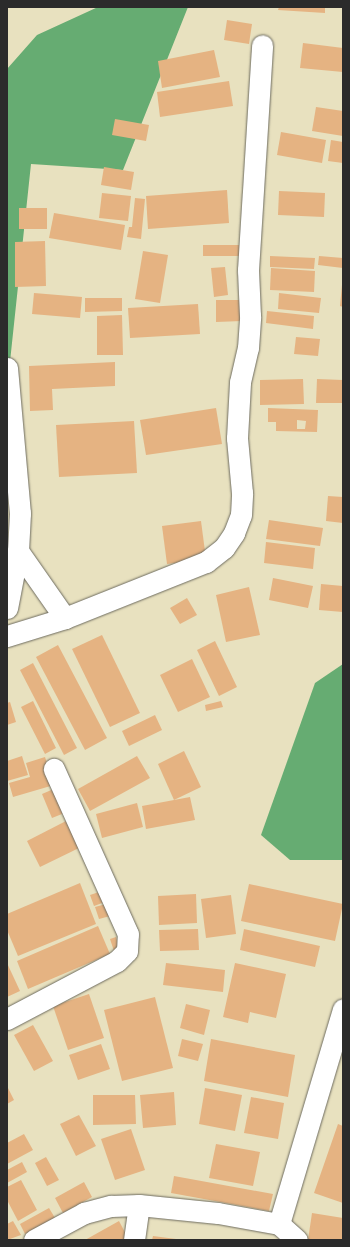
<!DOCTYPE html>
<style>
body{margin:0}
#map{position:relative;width:350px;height:1247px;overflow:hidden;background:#e8e1bf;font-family:Mali,sans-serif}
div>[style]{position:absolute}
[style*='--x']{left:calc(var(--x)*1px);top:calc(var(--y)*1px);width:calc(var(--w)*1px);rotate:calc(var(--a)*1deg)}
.forest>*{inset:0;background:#66ac72}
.building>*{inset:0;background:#e5b382}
.roads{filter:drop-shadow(0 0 1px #6d6b5f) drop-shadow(0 0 1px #6d6b5f)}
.street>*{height:21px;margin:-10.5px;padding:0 10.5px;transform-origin:10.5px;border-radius:10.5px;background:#fff}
span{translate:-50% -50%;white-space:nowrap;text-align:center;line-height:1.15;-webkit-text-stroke:3px #fbf7ec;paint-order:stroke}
.frame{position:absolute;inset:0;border:8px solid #2b2b2b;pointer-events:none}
</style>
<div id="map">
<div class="forest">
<i style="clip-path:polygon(98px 7px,188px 7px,123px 170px,31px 164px,7px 390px,7px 69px,37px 35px)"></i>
<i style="clip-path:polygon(343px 664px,343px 860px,290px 860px,261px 835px,315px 683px)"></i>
</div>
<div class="building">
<i style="clip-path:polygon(279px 7px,325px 7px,325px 13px,278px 10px)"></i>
<i style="clip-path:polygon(227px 20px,252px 24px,249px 44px,224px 40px)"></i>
<i style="clip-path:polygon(303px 43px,343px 48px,343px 72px,300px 68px)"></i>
<i style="clip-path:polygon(214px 50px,220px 77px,162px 88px,158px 61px)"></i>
<i style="clip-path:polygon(229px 81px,233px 106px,160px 117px,157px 92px)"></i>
<i style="clip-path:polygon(316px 107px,343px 111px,343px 136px,312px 131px)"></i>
<i style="clip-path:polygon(115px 119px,149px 125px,146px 141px,112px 135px)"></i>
<i style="clip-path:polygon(281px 132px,326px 140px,322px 163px,277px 155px)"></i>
<i style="clip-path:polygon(331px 140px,343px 142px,343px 163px,328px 161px)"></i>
<i style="clip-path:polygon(104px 167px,134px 172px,131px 190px,101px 185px)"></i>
<i style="clip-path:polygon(227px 190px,229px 223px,148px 229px,146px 196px)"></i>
<i style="clip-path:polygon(279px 191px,325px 193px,324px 217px,278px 215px)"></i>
<i style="clip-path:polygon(102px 193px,131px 196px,128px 221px,99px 218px)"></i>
<i style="clip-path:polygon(135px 198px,145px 199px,141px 239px,127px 237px,129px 227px,132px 227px)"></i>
<i style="clip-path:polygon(19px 208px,47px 208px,47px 229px,19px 229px)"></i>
<i style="clip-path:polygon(54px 213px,125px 225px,121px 250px,49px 238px)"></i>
<i style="clip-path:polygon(45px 241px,46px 286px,15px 287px,15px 242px)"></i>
<i style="clip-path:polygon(203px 245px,239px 245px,239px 256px,203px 256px)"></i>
<i style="clip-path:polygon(143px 251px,168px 255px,160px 303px,135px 299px)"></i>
<i style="clip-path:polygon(270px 256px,315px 258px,314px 269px,270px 267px)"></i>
<i style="clip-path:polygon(319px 256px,343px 258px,343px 268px,318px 265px)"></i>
<i style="clip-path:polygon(225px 267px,228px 295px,214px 297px,211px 268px)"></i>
<i style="clip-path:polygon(271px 268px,315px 271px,314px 292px,270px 290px)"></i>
<i style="clip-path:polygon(342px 285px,343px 285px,343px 307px,340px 306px)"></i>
<i style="clip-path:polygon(34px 293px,82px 297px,80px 318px,32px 314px)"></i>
<i style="clip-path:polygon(279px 293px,321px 298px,319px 313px,278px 309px)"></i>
<i style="clip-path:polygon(85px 298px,122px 298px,122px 311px,85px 312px)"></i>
<i style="clip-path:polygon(216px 300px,242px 300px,242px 321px,216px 322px)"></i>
<i style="clip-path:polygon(198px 304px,200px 334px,130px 338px,128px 308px)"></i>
<i style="clip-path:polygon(267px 311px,314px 316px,313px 329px,266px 323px)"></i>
<i style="clip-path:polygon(122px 315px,123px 355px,97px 355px,97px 316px)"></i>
<i style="clip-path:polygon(296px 337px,320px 339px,318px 356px,294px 354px)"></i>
<i style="clip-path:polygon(115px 362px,115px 386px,52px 389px,53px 410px,30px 411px,29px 366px)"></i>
<i style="clip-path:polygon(303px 379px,304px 404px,260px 405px,260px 380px)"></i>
<i style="clip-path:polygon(317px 379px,343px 380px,343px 403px,316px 403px)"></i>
<i style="clip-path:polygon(216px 408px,222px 444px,146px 455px,140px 420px)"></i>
<i style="clip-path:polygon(evenodd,268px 408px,318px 410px,317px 432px,276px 431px,276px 422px,268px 422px,268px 408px,297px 420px,306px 421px,305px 429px,297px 429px,297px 420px)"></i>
<i style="clip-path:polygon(134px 421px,137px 473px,59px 477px,56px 425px)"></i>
<i style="clip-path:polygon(328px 496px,343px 497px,343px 523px,326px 521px)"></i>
<i style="clip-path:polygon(269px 520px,323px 528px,320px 546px,266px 539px)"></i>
<i style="clip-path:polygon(201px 521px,206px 559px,167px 564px,162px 526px)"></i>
<i style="clip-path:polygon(266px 542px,315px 548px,313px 569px,264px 563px)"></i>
<i style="clip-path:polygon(273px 578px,313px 586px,308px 608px,269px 600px)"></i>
<i style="clip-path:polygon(321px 584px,343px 586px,343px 612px,319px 610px)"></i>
<i style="clip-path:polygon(249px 587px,260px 635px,226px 642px,216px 595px)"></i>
<i style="clip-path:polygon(187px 598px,197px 615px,180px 624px,170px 608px)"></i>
<i style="clip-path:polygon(102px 635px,140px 713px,110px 727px,72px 649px)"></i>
<i style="clip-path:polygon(215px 641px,237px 687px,219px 696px,197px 650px)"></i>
<i style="clip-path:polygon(58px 645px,107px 738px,85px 750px,36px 657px)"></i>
<i style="clip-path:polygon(192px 659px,210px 697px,178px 712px,160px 675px)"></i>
<i style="clip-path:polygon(33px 663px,77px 748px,64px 755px,20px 670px)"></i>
<i style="clip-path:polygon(33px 701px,56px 748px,45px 754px,21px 707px)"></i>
<i style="clip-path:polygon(221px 701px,223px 707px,206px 711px,205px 705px)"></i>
<i style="clip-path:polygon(10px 702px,16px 722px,7px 725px,7px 703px)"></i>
<i style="clip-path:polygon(155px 715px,162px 730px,129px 746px,122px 731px)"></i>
<i style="clip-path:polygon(184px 751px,201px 787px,174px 800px,158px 764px)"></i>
<i style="clip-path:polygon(22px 756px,28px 775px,7px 781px,7px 761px)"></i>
<i style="clip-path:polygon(137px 756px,150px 778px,90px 811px,78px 789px)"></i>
<i style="clip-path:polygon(45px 757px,54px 785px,13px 797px,9px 783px,30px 777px,26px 763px)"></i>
<i style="clip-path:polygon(56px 788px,67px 812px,52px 818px,42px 794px)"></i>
<i style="clip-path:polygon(190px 797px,195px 820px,146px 829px,142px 806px)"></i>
<i style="clip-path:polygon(137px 803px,143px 827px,102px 838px,96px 814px)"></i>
<i style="clip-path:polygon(66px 821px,79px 848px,40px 867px,27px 841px)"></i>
<i style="clip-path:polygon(80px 883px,96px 924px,18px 956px,7px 930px,7px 914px)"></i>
<i style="clip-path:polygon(249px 884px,343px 904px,335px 941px,241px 921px)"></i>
<i style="clip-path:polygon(102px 891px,105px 902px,94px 906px,90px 895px)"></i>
<i style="clip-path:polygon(196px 894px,197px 923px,159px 925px,158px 896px)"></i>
<i style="clip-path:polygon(231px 895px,236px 934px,206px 938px,201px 899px)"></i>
<i style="clip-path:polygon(106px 904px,110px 916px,99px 919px,95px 907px)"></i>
<i style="clip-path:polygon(98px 926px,110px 954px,28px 989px,17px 961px)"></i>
<i style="clip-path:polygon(198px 929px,199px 950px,160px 951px,159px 930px)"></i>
<i style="clip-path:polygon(244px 929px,320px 946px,315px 967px,240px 950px)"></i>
<i style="clip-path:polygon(116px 937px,120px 952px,115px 954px,110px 939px)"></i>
<i style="clip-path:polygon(7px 963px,20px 991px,7px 997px)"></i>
<i style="clip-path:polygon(166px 963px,225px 970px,223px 992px,163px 985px)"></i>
<i style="clip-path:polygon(235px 963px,286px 974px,276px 1018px,250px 1012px,248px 1023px,223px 1017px)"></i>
<i style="clip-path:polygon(89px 994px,104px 1038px,68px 1050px,53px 1006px)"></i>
<i style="clip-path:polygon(155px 997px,173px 1068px,122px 1081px,104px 1010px)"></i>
<i style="clip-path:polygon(186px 1004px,210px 1010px,204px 1035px,180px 1028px)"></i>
<i style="clip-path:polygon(33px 1025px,53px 1061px,34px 1071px,14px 1035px)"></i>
<i style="clip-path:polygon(182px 1039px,203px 1044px,198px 1061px,178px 1056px)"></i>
<i style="clip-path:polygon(211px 1039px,295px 1055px,288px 1097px,204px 1081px)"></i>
<i style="clip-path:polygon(101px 1044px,110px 1069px,78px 1080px,69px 1055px)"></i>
<i style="clip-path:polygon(7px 1086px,14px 1100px,7px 1104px)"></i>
<i style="clip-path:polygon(205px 1088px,242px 1095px,235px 1131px,199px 1124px)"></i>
<i style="clip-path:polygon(174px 1092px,176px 1125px,143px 1128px,140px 1095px)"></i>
<i style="clip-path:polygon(93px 1095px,135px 1095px,136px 1124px,93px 1125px)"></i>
<i style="clip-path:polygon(251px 1097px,284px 1103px,278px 1139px,244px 1133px)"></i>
<i style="clip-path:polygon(79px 1115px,96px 1146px,76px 1156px,60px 1124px)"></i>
<i style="clip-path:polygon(338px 1124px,343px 1126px,343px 1203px,314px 1193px)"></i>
<i style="clip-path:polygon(131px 1129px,145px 1170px,115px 1180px,101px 1139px)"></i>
<i style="clip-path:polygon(24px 1134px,33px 1150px,7px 1164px,7px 1143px)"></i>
<i style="clip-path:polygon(216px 1144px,260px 1152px,253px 1186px,209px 1178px)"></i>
<i style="clip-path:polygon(46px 1157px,59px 1180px,47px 1186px,35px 1163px)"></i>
<i style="clip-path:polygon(22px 1162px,27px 1172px,7px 1183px,7px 1170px)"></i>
<i style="clip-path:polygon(174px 1176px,273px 1194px,269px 1211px,171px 1193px)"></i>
<i style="clip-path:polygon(21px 1180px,37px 1210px,18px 1221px,7px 1200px,7px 1187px)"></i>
<i style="clip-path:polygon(84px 1182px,92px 1197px,63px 1213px,55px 1198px)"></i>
<i style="clip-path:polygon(49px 1208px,55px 1218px,25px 1234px,20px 1224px)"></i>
<i style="clip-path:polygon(312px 1213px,343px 1218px,343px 1240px,308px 1240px)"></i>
<i style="clip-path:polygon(13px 1221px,21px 1235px,7px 1240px,7px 1224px)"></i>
<i style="clip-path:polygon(119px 1221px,129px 1240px,85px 1240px)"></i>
<i style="clip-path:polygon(153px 1236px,176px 1239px,176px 1240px,152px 1240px)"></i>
</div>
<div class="roads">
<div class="street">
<i style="--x:7;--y:368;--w:146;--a:84.9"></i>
<i style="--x:20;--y:513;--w:38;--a:93"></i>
<i style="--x:18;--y:551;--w:58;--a:100.9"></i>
<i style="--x:18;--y:551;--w:82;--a:55"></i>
<i style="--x:7;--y:636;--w:61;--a:-17.2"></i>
<i style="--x:65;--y:618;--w:152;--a:-21.7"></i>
<i style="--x:206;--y:562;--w:23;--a:-38"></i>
<i style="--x:224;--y:548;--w:18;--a:-56"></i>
<i style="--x:234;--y:533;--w:19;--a:-69"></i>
<i style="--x:241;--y:515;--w:22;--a:-87"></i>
<i style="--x:242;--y:493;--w:55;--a:-95.2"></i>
<i style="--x:237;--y:438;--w:56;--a:-86.9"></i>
<i style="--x:240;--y:382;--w:35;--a:-77"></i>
<i style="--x:248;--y:348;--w:32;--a:-86"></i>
<i style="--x:250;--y:316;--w:46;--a:-92.5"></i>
<i style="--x:248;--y:270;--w:225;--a:-86.4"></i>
<i style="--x:7;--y:1019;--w:124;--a:-27.8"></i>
<i style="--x:117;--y:961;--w:14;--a:-45"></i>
<i style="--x:127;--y:951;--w:17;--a:-87"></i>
<i style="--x:128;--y:934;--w:181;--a:-114.2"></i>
<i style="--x:279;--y:1224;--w:224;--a:-73.4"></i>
<i style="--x:34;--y:1240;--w:57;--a:-28.4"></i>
<i style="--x:84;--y:1213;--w:28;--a:-15"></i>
<i style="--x:111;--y:1206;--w:28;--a:-2"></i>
<i style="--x:139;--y:1205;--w:79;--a:5.8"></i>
<i style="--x:218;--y:1213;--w:62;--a:10.2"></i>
<i style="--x:279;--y:1224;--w:24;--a:42"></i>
<i style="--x:134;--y:1240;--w:35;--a:-82"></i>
</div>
</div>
<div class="frame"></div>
</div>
